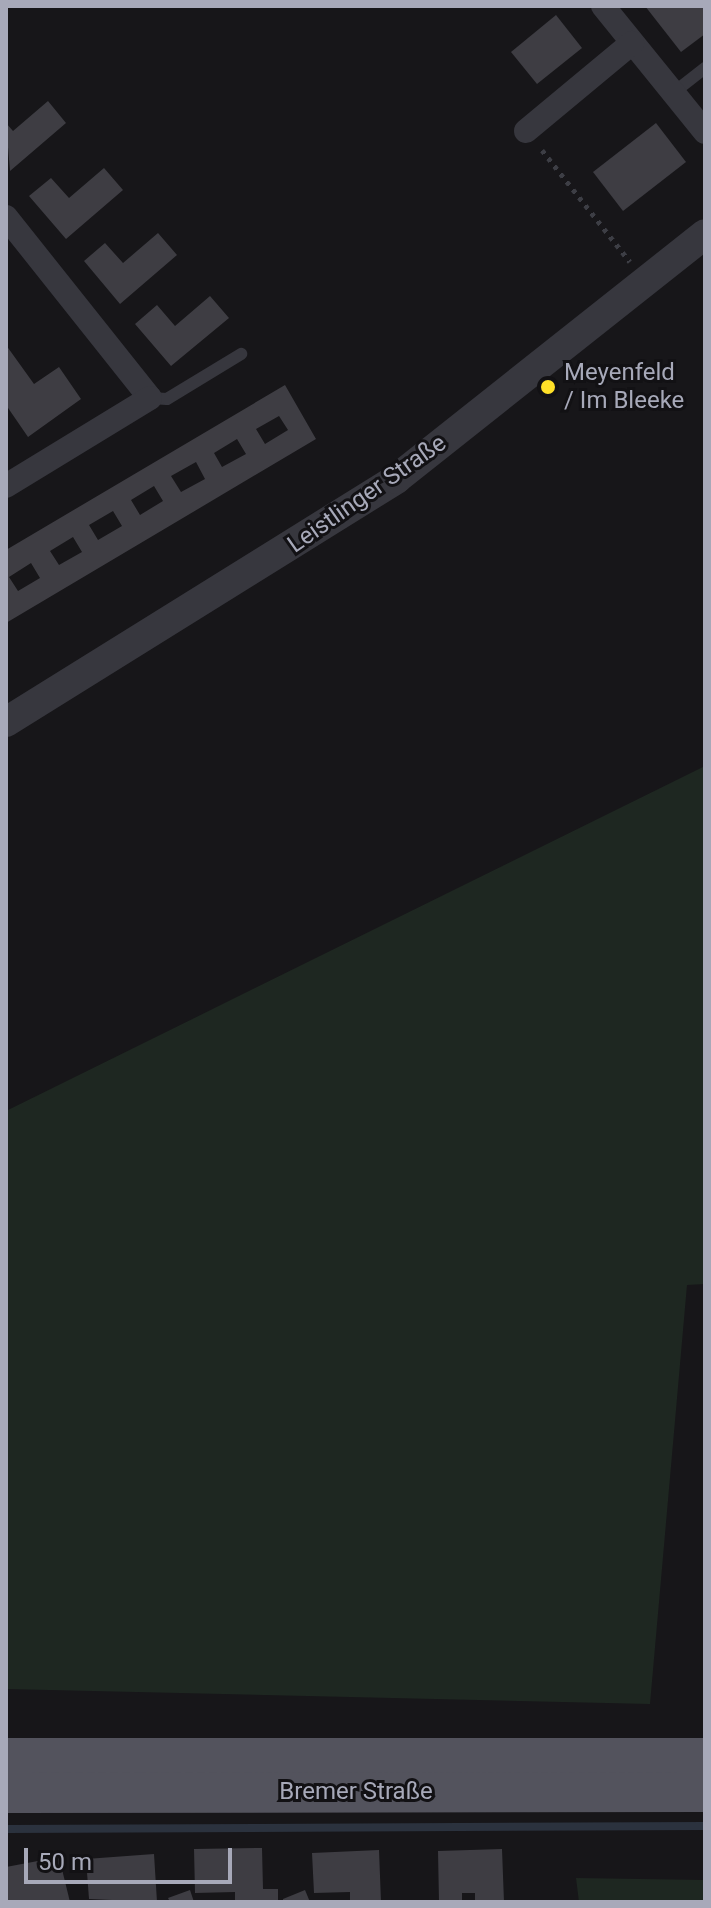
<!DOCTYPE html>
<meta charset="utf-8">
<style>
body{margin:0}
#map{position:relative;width:711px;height:1908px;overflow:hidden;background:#171619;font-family:Roboto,sans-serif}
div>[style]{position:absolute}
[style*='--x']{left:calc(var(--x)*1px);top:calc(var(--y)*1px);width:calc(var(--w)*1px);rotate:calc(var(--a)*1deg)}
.green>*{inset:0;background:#1e2721}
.stream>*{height:8px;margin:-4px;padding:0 4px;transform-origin:4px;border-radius:4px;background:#2b323e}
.building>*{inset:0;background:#3e3d43}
.path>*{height:5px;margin-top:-2.5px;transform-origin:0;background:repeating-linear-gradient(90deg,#3d3e45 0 4px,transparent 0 10px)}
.service>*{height:12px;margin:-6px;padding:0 6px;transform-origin:6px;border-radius:6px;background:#37373e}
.minor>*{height:24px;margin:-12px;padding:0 12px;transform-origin:12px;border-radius:12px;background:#37373e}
.tertiary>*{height:30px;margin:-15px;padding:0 15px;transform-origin:15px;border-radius:15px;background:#37373e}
.primary>*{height:40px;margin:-20px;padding:0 20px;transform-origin:20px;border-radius:20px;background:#53535d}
.dots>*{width:22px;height:22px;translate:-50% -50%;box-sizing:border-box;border:4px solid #121114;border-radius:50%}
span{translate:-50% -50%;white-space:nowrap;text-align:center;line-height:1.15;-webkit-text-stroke:6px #121114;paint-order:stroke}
.poi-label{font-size:24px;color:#a7a9b9}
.left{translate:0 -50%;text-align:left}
.street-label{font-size:24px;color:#a7a9b9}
.frame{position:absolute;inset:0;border:8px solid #a7a9b9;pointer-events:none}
.scale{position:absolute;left:24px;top:1848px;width:208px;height:36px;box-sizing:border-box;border:4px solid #a7a9b9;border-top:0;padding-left:10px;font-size:24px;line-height:28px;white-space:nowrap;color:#a7a9b9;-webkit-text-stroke:6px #121114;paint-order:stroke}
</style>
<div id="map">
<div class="green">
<i style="clip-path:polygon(705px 766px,705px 1284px,687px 1285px,650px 1704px,6px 1689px,6px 1111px)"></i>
<i style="clip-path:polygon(576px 1878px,705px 1880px,705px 1902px,579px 1902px)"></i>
</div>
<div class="stream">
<i style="--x:6;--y:1829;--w:699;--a:-0.25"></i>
</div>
<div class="building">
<i style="clip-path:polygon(645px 6px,705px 6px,705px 34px,681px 52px)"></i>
<i style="clip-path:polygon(556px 15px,582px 48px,537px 84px,511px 52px)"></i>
<i style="clip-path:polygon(48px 101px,66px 123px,10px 171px,6px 123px,13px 131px)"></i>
<i style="clip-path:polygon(656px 123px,686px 162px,623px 211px,593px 172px)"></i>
<i style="clip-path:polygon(104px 168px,123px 190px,66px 239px,29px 196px,51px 178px,69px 198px)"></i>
<i style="clip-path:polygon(158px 233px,177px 255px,120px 304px,84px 261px,105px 243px,123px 263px)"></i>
<i style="clip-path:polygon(210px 296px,229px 318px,171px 366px,135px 324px,157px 305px,175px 326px)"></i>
<i style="clip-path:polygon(6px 345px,34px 384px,59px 367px,81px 399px,28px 437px,6px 405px)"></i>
<i style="clip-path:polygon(evenodd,285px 385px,316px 439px,6px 623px,6px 550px,285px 385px,279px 416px,288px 430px,265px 444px,256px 429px,279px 416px,285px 385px,237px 439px,246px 454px,222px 467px,214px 453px,237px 439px,285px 385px,196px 462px,205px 479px,181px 492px,171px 476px,196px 462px,285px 385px,154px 486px,163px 501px,140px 515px,131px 500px,154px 486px,285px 385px,113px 511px,122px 526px,98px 540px,89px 525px,113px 511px,285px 385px,73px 537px,82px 552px,59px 565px,50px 551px,73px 537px,285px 385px,31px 563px,40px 578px,18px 591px,9px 577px,31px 563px)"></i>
<i style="clip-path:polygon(262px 1848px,263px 1889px,278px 1889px,278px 1902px,235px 1902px,235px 1892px,195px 1893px,194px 1849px)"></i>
<i style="clip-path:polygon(502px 1849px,504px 1902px,475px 1902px,475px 1893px,462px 1893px,462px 1902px,439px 1902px,438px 1851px)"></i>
<i style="clip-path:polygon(379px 1850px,381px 1902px,350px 1902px,350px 1892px,314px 1893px,312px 1853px)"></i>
<i style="clip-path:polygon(154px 1854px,157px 1902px,89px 1899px,86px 1859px)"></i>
<i style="clip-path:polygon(59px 1857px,70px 1902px,6px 1902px,6px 1867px)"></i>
<i style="clip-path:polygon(190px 1890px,194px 1902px,170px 1902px,168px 1898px)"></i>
<i style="clip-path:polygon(305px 1890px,310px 1902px,283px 1902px,283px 1899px)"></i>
</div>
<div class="path">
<i style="--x:542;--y:150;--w:142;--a:51.8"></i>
</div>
<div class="service">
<i style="--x:673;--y:93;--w:41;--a:-38"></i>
<i style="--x:150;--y:398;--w:17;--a:3"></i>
<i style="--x:167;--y:399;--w:87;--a:-31.3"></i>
</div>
<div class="minor">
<i style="--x:603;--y:6;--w:162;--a:51"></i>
<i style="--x:526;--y:131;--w:138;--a:-39.7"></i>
<i style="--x:6;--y:217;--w:231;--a:51.5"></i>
<i style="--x:150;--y:398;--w:169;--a:148.6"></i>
</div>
<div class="tertiary">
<i style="--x:6;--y:722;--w:460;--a:-31.9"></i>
<i style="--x:396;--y:479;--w:394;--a:-38.4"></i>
</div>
<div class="primary">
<i style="--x:6;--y:1758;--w:699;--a:0"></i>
<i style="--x:6;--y:1793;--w:699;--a:-0.08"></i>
</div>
<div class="dots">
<i style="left:548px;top:387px;background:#ffe028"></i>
</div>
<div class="poi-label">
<span class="left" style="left:564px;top:387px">Meyenfeld<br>/ Im Bleeke</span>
</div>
<div class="street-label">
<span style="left:367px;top:494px;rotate:-35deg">Leistlinger Straße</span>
<span style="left:356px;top:1792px">Bremer Straße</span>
</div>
<div class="frame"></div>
<div class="scale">50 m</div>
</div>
